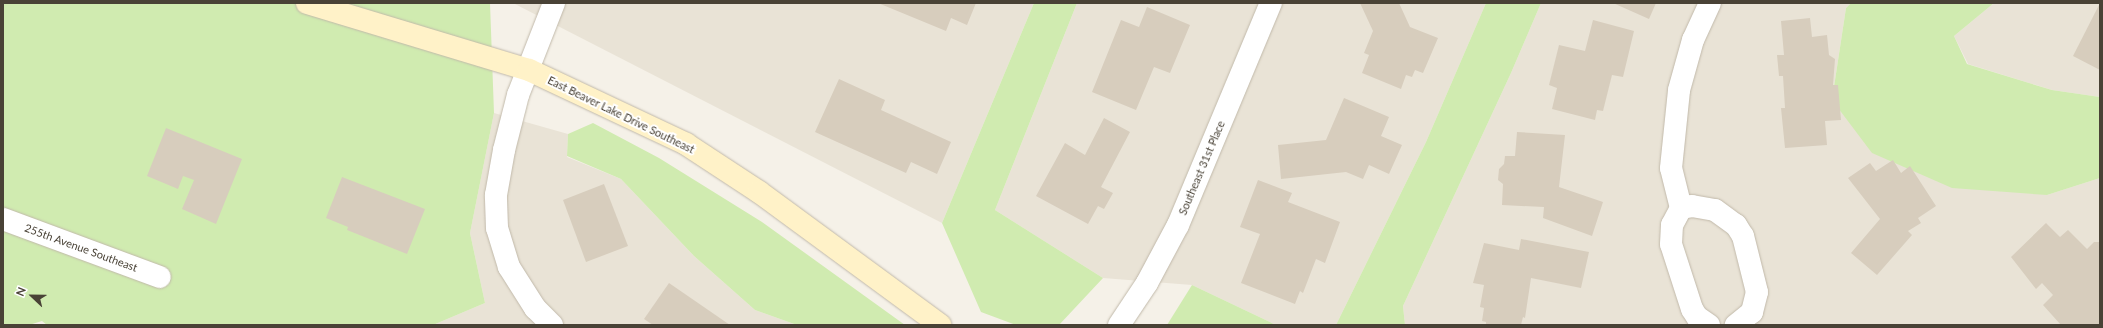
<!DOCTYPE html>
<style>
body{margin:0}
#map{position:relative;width:2103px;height:328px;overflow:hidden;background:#f5f1e8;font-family:Lato,sans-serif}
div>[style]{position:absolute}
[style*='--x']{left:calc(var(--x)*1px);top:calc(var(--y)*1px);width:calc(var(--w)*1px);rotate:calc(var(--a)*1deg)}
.residential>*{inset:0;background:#e9e3d6}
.green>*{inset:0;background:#d0ebb0}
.building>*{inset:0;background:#d7cdbd}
.roads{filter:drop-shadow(0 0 1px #c1b9aa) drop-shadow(0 0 1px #c1b9aa)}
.street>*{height:22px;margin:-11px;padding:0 11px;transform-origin:11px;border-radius:11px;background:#fff}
.secondary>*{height:22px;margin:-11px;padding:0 11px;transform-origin:11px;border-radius:11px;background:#fff2c8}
span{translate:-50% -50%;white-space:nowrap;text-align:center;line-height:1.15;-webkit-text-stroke:4px #fff;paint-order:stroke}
.street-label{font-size:11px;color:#494236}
.frame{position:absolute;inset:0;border:4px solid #494236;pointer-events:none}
.north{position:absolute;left:12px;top:276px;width:40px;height:40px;-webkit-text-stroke:3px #fff;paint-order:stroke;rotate:292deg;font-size:11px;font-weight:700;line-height:16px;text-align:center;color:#494236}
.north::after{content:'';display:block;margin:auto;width:14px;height:18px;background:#494236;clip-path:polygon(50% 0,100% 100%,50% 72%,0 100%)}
</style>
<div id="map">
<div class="residential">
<i style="clip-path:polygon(513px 3px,1034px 3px,942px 223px)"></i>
<i style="clip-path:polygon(1077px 3px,1486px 3px,1426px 142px,1336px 325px,1276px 325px,1192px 285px,1103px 278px,995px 210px)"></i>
<i style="clip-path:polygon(1541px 3px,1851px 3px,1846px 8px,1832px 100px,2047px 195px,2100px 178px,2100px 325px,1405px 325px,1403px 306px,1511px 73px)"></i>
<i style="clip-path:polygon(1994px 3px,2100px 3px,2100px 97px,2052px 90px,1968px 64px,1954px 36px)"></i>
<i style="clip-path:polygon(494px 113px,568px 134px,567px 157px,621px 179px,694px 256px,755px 310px,797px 325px,433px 325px,485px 303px,470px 233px)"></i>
</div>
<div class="green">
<i style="clip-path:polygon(3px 3px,490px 3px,494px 113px,470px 233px,485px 303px,433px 325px,47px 325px,42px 321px,29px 325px,3px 325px)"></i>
<i style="clip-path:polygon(1034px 3px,1077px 3px,995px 210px,1103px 278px,1059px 325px,1016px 325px,981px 312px,942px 223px)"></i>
<i style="clip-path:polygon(1486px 3px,1541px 3px,1511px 73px,1403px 306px,1405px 325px,1336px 325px,1426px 142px)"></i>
<i style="clip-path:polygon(1851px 3px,1994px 3px,1954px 36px,1967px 64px,2052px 90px,2100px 97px,2100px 178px,2047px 195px,1952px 188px,1872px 153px,1832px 100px,1846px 8px)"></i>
<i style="clip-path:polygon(593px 123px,659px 158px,762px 222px,905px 325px,797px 325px,755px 310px,694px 256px,621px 179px,567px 156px,568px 134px)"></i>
<i style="clip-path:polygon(1192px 285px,1276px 325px,1167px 325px)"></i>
</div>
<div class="building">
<i style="clip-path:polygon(878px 3px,976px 3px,967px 25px,951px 18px,946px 31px)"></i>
<i style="clip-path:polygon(1360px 3px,1399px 3px,1410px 27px,1438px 38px,1423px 73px,1415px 70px,1412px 77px,1406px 75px,1401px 89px,1362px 73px,1369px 55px,1364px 53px,1373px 31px)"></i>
<i style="clip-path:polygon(1613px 3px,1656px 3px,1649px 19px)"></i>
<i style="clip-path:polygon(2100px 3px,2100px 70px,2073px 56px)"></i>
<i style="clip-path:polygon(1147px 7px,1190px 25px,1170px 73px,1154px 67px,1136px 110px,1092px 92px,1121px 20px,1139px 27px)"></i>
<i style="clip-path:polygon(1810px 18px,1812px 37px,1827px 35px,1829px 55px,1835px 59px,1833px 85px,1838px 85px,1841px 120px,1825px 121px,1827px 145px,1785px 148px,1781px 108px,1785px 108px,1783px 76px,1779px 76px,1777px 55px,1784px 55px,1781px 21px)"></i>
<i style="clip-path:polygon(1593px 20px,1634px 31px,1623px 77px,1612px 75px,1603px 111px,1597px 110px,1595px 120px,1552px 109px,1557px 88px,1549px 85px,1559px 45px,1585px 51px)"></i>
<i style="clip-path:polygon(839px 79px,885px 100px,881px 110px,951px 142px,937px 174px,911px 162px,906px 173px,815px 132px)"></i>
<i style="clip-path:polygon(1344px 98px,1389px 117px,1381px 136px,1402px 145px,1389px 174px,1369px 165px,1363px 179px,1346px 172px,1281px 179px,1278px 145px,1326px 140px)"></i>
<i style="clip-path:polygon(1104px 118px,1130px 132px,1101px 187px,1113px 193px,1104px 209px,1098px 206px,1088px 224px,1036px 196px,1065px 143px,1085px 155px)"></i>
<i style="clip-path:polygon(166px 128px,242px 159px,216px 224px,182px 209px,194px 180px,183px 176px,178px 189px,147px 176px)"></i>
<i style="clip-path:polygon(1517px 132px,1565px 135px,1559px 187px,1603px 202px,1592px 236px,1543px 218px,1544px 207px,1502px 205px,1503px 184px,1498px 180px,1499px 169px,1504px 164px,1505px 156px,1515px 156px)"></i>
<i style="clip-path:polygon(1893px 160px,1901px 173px,1910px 166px,1936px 206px,1918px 218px,1921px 223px,1908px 231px,1912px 235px,1877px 275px,1851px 253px,1880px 219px,1848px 178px,1870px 163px,1876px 171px)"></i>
<i style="clip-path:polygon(342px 177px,425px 209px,407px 254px,347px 230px,348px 227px,326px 218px)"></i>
<i style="clip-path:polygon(1258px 180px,1292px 193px,1288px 202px,1340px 222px,1325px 263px,1316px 259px,1303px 293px,1300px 291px,1295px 304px,1241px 283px,1260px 234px,1240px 227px)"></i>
<i style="clip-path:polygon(604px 184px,628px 246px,586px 262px,563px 200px)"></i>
<i style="clip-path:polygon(2046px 223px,2060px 237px,2068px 230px,2087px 249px,2094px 242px,2100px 242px,2099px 325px,2061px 325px,2043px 305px,2053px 295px,2042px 283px,2036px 289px,2011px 257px)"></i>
<i style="clip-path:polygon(1521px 239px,1589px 252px,1581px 288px,1531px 278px,1525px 318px,1523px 317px,1521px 325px,1486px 325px,1486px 322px,1482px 321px,1484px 308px,1480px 307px,1484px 285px,1473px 283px,1484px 243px,1519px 250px)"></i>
<i style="clip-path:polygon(669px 283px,730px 325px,653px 325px,644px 319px)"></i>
</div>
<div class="roads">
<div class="street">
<i style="--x:1681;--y:208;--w:41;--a:-104"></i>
<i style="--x:1671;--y:168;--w:78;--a:-84.1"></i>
<i style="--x:1679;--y:90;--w:52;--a:-74.4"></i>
<i style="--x:1693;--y:40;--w:41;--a:-65.3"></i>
<i style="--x:3;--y:219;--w:167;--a:20.3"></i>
<i style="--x:552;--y:325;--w:24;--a:-135"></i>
<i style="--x:535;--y:308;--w:49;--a:-122.4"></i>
<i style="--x:509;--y:267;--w:41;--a:-107.1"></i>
<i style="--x:497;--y:228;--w:33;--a:-92"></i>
<i style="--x:496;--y:195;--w:46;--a:-79.9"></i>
<i style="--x:504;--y:150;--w:57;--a:-75.7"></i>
<i style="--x:518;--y:95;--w:99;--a:-68.6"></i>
<i style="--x:1119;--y:325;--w:50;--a:-56.3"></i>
<i style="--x:1147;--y:283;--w:66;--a:-61.9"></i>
<i style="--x:1178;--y:225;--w:241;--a:-67.3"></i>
<i style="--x:1709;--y:325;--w:14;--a:-146"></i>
<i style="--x:1697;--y:317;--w:9;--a:-122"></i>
<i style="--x:1692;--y:309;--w:68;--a:-107.9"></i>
<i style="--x:1671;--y:244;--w:19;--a:-87"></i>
<i style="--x:1672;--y:225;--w:19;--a:-62"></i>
<i style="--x:1681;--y:208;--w:11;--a:-10"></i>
<i style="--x:1692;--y:206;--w:23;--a:10"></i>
<i style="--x:1715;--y:210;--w:26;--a:36"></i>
<i style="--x:1736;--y:225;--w:13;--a:58"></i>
<i style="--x:1743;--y:236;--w:58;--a:76"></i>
<i style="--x:1757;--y:292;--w:21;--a:104"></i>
<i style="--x:1752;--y:312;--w:21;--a:141"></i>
</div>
<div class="secondary">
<i style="--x:307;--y:3;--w:232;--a:16.8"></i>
<i style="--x:529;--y:70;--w:174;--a:25.2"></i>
<i style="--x:686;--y:144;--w:87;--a:33.3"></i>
<i style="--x:759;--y:192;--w:225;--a:36.3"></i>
</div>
</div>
<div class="street-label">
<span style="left:621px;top:115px;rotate:26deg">East Beaver Lake Drive Southeast</span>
<span style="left:1202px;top:168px;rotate:-67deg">Southeast 31st Place</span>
<span style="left:81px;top:248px;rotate:20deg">255th Avenue Southeast</span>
</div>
<div class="frame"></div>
<div class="north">N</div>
</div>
